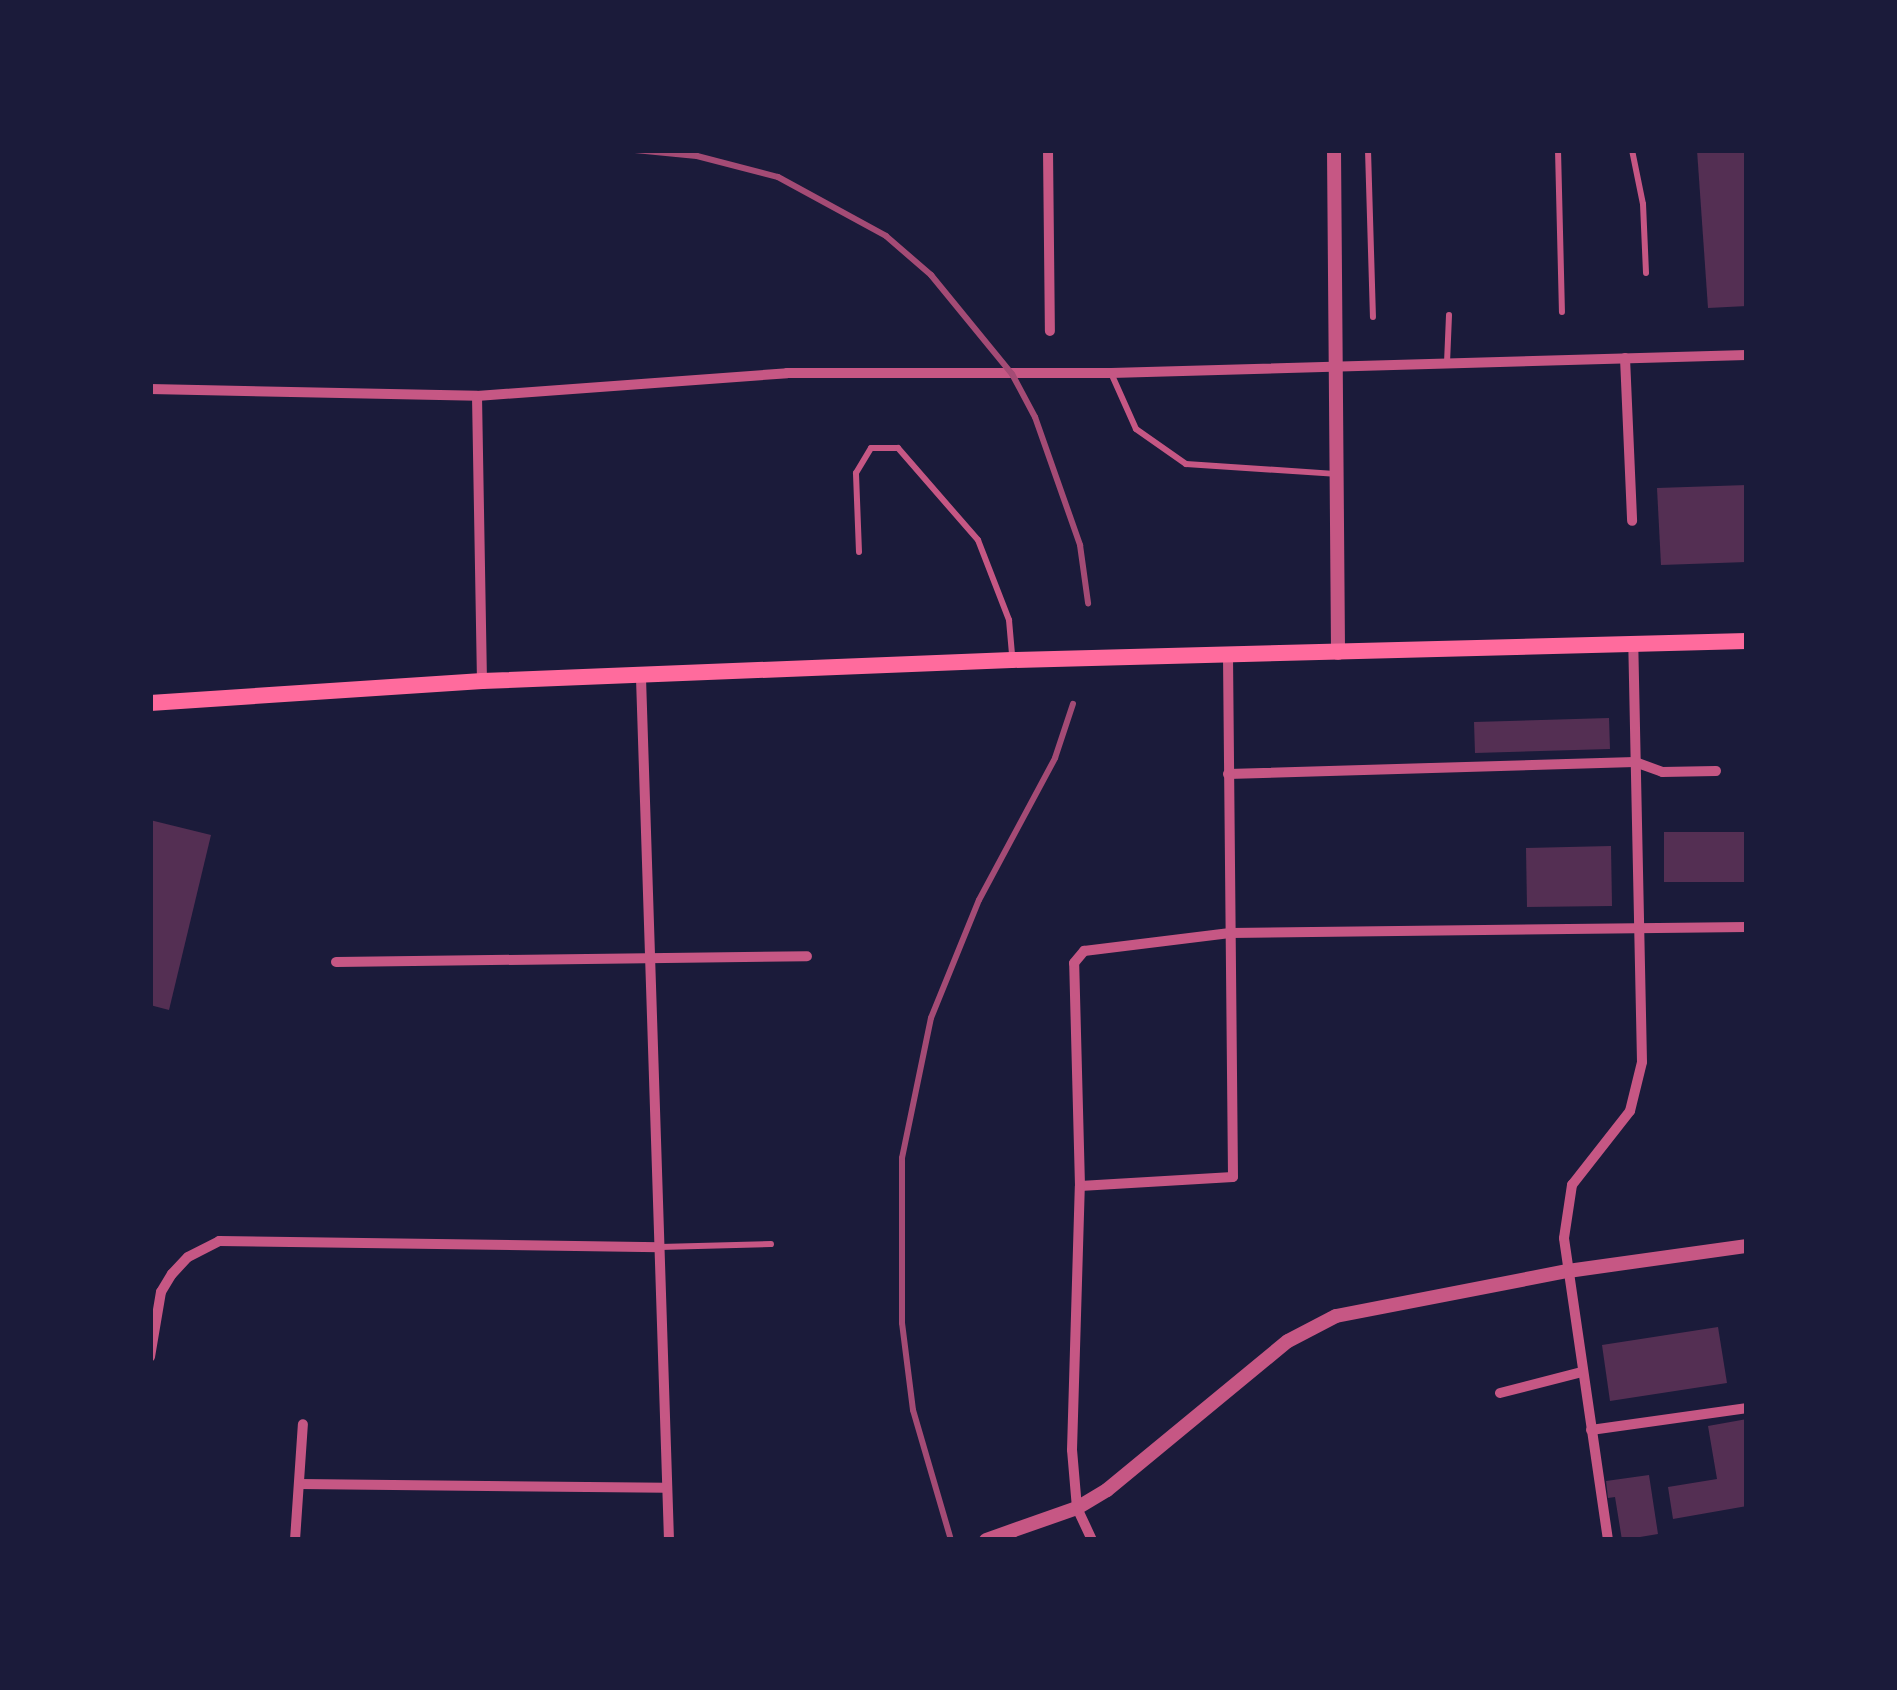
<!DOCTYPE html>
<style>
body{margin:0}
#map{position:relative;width:1897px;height:1690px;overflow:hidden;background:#1b1b3a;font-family:"Titillium Web",sans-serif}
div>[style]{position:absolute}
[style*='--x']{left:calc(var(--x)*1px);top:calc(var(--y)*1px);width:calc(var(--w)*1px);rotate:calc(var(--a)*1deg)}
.building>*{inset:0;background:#542f53}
.service>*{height:6px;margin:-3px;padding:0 3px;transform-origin:3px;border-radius:3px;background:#c65784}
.minor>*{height:10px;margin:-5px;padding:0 5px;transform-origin:5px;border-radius:5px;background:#c65784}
.tertiary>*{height:14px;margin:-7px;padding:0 7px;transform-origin:7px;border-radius:7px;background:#c65784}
.primary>*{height:16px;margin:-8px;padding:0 8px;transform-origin:8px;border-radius:8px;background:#ff6b9d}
.rail>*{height:6px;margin:-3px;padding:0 3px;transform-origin:3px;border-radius:3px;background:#a44b75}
span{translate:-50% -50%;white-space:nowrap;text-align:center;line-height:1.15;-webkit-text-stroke:9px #1b1b3a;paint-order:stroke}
.frame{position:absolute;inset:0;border:153px solid #1b1b3a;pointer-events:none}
</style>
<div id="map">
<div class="building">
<i style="clip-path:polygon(1697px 150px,1747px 150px,1747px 306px,1708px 308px)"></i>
<i style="clip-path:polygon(1747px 485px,1747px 562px,1661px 565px,1657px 488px)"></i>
<i style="clip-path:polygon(1609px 718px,1610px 749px,1475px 753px,1474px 722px)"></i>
<i style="clip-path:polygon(150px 820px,211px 835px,169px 1010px,150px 1005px)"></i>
<i style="clip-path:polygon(1664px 832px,1747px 832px,1747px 882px,1664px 882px)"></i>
<i style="clip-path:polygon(1611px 846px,1612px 906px,1527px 907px,1526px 848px)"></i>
<i style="clip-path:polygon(1718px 1327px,1727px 1383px,1610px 1401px,1602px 1345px)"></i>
<i style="clip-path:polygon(1747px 1419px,1747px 1506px,1673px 1519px,1668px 1487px,1717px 1479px,1708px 1426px)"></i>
<i style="clip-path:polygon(1649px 1475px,1658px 1534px,1622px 1540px,1615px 1497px,1608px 1498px,1606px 1481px)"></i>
</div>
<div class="service">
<i style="--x:1368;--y:150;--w:167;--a:88.3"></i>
<i style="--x:1558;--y:150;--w:162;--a:88.6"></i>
<i style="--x:1632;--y:150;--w:55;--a:78.5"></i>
<i style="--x:1643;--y:204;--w:69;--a:87.5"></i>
<i style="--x:1447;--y:363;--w:48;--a:-87.6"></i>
<i style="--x:1111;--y:373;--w:61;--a:65.9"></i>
<i style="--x:1136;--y:429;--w:61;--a:35"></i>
<i style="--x:1186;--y:464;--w:149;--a:3.8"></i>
<i style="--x:859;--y:552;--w:79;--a:-92.2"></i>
<i style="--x:856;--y:473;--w:29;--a:-59"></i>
<i style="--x:871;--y:448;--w:27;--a:0"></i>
<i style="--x:898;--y:448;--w:122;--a:49"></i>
<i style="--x:978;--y:540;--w:86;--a:68.8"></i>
<i style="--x:1009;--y:620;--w:36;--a:85"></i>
<i style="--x:660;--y:1247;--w:111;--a:-1.5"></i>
</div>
<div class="minor">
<i style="--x:1048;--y:150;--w:181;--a:89.4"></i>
<i style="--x:1625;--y:358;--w:163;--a:87.5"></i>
<i style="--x:150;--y:389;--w:327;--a:1.2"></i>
<i style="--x:477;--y:396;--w:311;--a:-4.2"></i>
<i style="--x:787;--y:373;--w:324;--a:0"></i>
<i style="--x:1111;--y:373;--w:636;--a:-1.62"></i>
<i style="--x:477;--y:396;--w:285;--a:89"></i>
<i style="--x:641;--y:678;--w:862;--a:88.14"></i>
<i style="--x:1228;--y:774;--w:407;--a:-1.7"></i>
<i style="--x:1635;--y:762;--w:29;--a:20"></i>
<i style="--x:1662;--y:772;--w:54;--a:-1.1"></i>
<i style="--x:336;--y:962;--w:471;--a:-0.7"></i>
<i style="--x:1080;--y:1186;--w:153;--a:-3.4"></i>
<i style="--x:1233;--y:1177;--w:522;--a:-90.55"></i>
<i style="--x:150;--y:1357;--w:66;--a:-80.4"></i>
<i style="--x:161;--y:1292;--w:21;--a:-59"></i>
<i style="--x:172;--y:1274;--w:23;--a:-47"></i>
<i style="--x:188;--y:1257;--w:35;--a:-27"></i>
<i style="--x:219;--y:1241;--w:441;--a:0.8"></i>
<i style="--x:1500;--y:1393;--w:85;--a:-14.4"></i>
<i style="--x:1591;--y:1430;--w:158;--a:-8"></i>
<i style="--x:299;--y:1484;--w:367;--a:0.6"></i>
<i style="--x:295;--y:1540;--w:116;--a:-86.1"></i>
<i style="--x:1092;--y:1540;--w:35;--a:-115"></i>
<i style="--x:1077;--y:1508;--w:58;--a:-94.9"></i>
<i style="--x:1072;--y:1450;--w:264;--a:-88.3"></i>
<i style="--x:1080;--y:1186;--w:223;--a:-91.5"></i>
<i style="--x:1074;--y:963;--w:16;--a:-50"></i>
<i style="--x:1084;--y:951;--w:147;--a:-7"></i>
<i style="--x:1230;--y:933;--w:517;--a:-0.66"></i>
<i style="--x:1608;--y:1540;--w:305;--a:-98.3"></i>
<i style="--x:1564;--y:1238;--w:54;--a:-81.4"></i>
<i style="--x:1572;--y:1185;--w:94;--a:-51.9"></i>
<i style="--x:1630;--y:1111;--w:50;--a:-76.2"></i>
<i style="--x:1642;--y:1062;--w:418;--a:-91.2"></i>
</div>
<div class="tertiary">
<i style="--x:1334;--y:150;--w:503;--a:89.54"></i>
<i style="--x:986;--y:1540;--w:96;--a:-19.4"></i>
<i style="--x:1077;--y:1508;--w:35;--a:-31"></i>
<i style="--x:1107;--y:1490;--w:234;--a:-39.5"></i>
<i style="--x:1288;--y:1341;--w:54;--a:-27.5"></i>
<i style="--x:1336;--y:1316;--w:236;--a:-11"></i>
<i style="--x:1568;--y:1271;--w:181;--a:-8"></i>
</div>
<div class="primary">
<i style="--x:150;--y:703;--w:333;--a:-3.8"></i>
<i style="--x:482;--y:681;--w:530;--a:-2.27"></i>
<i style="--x:1012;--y:660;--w:735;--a:-1.48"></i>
</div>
<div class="rail">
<i style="--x:635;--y:150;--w:62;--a:5.5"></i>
<i style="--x:697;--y:156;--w:84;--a:14.5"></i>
<i style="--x:778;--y:177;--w:123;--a:28.6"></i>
<i style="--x:886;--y:236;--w:60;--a:40.9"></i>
<i style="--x:931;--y:275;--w:128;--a:50.7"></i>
<i style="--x:1012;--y:374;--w:49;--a:61.9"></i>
<i style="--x:1035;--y:417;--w:136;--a:70.6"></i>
<i style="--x:1080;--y:545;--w:59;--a:82.1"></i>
<i style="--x:951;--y:1540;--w:135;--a:-106.3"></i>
<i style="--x:913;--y:1410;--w:88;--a:-97.2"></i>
<i style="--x:902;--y:1323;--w:165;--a:-90"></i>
<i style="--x:902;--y:1158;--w:143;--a:-78.3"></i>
<i style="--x:931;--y:1018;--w:127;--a:-67.9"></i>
<i style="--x:979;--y:900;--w:161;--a:-61.8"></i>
<i style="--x:1055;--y:758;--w:57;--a:-71.6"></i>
</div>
<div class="frame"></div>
</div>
